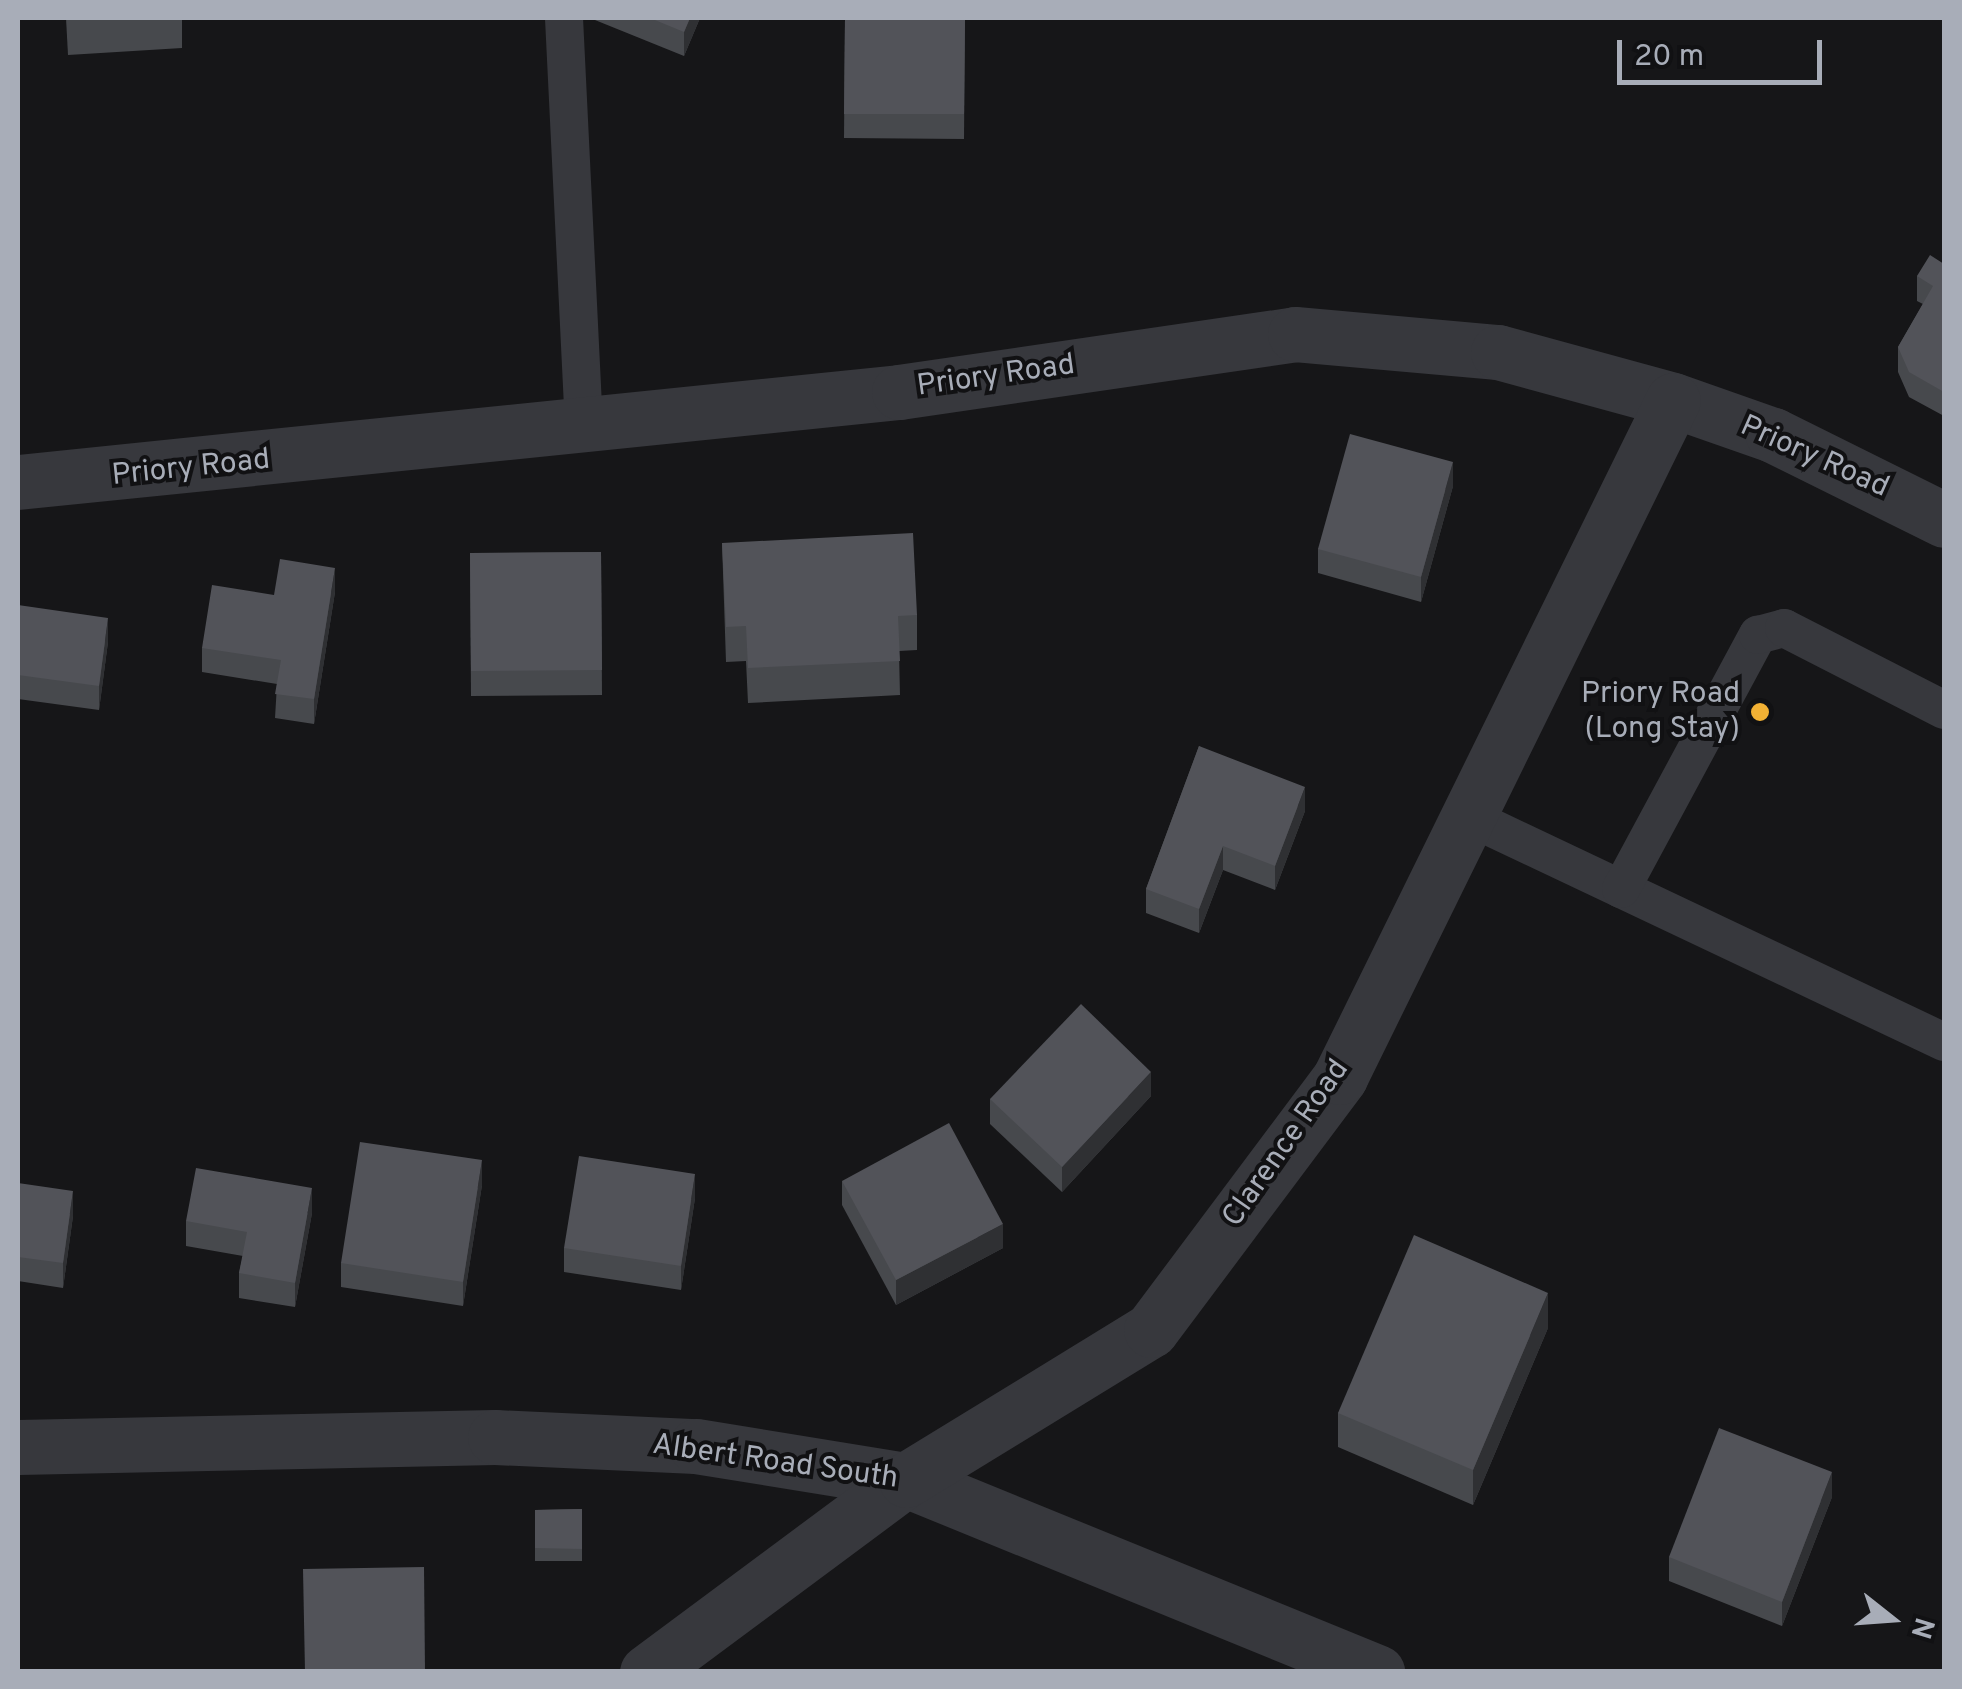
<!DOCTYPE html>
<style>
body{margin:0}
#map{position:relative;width:1962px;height:1689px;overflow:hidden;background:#161618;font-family:Overpass,sans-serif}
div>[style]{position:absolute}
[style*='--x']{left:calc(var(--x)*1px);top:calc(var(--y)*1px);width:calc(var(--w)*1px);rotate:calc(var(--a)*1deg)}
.service>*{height:38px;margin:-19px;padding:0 19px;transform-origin:19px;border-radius:19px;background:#37383d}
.minor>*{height:55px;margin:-27.5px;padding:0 27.5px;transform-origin:27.5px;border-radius:27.5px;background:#37383d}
.wall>*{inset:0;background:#47494d}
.shaded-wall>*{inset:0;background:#2f3033}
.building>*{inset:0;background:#525359}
.dots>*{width:28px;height:28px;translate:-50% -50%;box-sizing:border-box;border:5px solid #111113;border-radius:50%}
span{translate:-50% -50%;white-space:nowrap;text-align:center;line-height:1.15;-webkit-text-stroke:8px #111113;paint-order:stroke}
.street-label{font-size:30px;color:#a8adb8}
.poi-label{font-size:30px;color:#a8adb8}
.right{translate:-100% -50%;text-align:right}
.frame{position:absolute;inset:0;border:20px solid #a8adb8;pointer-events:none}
.north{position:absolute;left:1842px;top:1569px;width:100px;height:100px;-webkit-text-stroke:8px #111113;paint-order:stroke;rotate:107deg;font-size:28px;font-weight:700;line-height:40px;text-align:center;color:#a8adb8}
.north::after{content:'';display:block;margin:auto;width:35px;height:45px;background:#a8adb8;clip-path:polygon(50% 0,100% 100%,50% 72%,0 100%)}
.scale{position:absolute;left:1617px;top:40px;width:205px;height:45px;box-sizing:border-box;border:5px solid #a8adb8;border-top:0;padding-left:12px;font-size:30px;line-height:35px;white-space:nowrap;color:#a8adb8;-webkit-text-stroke:8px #111113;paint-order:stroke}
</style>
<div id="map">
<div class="service">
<i style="--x:564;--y:18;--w:408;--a:87.2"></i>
<i style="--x:1467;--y:816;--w:528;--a:25.35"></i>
<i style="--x:1621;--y:889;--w:289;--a:-61.7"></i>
<i style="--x:1758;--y:635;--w:27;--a:-15"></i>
<i style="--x:1784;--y:628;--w:180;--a:27.1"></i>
</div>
<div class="minor">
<i style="--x:18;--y:482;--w:886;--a:-5.83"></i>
<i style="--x:899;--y:392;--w:400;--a:-8.3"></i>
<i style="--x:1295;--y:334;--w:204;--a:5.1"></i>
<i style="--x:1498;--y:352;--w:181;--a:15.3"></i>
<i style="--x:1673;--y:400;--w:106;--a:19.3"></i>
<i style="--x:1773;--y:435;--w:191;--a:26.4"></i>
<i style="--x:18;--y:1447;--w:477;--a:-1.2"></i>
<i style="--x:495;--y:1437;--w:201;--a:2.6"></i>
<i style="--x:696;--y:1446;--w:213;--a:9.2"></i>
<i style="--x:906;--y:1480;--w:509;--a:22.18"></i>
<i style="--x:647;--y:1672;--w:322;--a:-36.6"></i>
<i style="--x:906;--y:1480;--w:287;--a:-31.5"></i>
<i style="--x:1151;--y:1330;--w:316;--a:-53.2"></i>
<i style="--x:1340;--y:1077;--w:754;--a:-63.81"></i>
</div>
<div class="wall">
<i style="clip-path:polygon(66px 18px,182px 18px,182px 48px,68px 55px)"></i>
<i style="clip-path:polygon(590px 18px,700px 18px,684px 56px)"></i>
<i style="clip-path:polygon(845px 18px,965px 18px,964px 139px,844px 138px)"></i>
<i style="clip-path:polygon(1944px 264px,1944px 416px,1909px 397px,1898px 372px,1898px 347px,1923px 304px,1917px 301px,1917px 276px)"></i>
<i style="clip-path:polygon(1453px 486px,1421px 602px,1318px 573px,1318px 549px)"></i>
<i style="clip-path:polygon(722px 543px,917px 615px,917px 650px,899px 651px,900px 695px,748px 703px,746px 661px,726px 662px)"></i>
<i style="clip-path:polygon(601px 552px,602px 695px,471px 696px,470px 553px)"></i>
<i style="clip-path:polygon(335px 592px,314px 724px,275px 718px,277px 684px,202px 672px,202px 648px,274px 595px)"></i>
<i style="clip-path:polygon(18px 605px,108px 642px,99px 710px,18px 699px)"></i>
<i style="clip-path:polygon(1199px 746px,1305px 811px,1275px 890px,1223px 870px,1199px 933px,1146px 913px,1146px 889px)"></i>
<i style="clip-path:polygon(1151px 1096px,1062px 1192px,990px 1124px,990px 1099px)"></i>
<i style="clip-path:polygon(842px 1181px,1003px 1248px,896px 1305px,842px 1205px)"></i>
<i style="clip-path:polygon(18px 1183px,73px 1216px,63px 1288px,18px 1281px)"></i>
<i style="clip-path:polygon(482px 1185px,463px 1306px,341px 1287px,341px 1263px)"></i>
<i style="clip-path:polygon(695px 1198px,681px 1290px,564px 1272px,564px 1248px)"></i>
<i style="clip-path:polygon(312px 1213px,295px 1307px,239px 1298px,239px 1273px,243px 1256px,186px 1246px,186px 1221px)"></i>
<i style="clip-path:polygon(1548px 1328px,1473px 1505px,1338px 1447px,1338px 1413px)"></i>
<i style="clip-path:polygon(1832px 1497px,1782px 1626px,1669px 1581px,1669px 1557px)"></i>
<i style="clip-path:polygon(582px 1509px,582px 1561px,535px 1561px,535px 1510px)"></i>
</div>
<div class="shaded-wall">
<i style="clip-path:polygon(690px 18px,700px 18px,684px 56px,684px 32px)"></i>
<i style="clip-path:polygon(1453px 462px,1453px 486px,1421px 602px,1421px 577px)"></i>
<i style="clip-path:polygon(335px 568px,335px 592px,314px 724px,314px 699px)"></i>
<i style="clip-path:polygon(108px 618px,108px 642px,99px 710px,99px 686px)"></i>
<i style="clip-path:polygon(1305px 787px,1305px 811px,1275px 890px,1275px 866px)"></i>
<i style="clip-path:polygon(1223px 846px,1223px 870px,1199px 933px,1199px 909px)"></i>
<i style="clip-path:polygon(1151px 1072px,1151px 1096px,1062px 1192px,1062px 1167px)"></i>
<i style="clip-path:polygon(482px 1160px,482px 1185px,463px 1306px,463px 1282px)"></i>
<i style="clip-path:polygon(695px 1174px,695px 1198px,681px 1290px,681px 1266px)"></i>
<i style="clip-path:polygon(312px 1188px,312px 1213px,295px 1307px,295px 1283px)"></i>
<i style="clip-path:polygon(73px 1191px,73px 1216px,63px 1288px,63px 1263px)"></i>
<i style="clip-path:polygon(1003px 1224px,1003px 1248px,896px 1305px,896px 1280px)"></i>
<i style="clip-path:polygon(1548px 1293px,1548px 1328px,1473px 1505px,1473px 1470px)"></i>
<i style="clip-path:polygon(1832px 1472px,1832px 1497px,1782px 1626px,1782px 1602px)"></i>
</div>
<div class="building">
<i style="clip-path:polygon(68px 18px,113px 18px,68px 20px)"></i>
<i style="clip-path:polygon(650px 18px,690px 18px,684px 32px)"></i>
<i style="clip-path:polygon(845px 18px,965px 18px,964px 114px,844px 114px)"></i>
<i style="clip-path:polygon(1930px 255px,1944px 264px,1944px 392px,1909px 372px,1898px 347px,1933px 286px,1917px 276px)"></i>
<i style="clip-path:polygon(1350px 434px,1453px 462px,1421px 577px,1318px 549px)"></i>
<i style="clip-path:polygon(913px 533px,917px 615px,898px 616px,900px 661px,748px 668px,746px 626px,726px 627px,722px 543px)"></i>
<i style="clip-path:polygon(601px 552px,602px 670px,471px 671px,470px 553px)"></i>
<i style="clip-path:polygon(280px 559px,335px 568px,314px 699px,275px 694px,281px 660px,202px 648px,212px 585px,274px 595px)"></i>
<i style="clip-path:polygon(18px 605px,108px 618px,99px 686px,18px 675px)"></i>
<i style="clip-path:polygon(1199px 746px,1305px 787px,1275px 866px,1223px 846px,1199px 909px,1146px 889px)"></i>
<i style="clip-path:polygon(1081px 1004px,1151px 1072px,1062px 1167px,990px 1099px)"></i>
<i style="clip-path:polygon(949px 1123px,1003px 1224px,896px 1280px,842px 1181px)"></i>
<i style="clip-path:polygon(360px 1142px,482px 1160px,463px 1282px,341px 1263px)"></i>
<i style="clip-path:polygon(579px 1156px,695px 1174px,681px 1266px,564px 1248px)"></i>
<i style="clip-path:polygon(196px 1168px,312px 1188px,295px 1283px,239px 1273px,247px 1232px,186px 1221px)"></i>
<i style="clip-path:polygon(18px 1183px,73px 1191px,63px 1263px,18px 1257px)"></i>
<i style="clip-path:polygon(1414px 1235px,1548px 1293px,1473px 1470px,1338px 1413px)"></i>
<i style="clip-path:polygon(1719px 1428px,1832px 1472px,1782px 1602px,1669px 1557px)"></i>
<i style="clip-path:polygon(582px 1509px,582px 1549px,535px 1548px,535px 1510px)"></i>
<i style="clip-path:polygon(424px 1567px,425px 1672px,305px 1672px,303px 1569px)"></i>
</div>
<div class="dots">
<i style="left:1760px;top:712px;background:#f2b134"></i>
</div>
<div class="street-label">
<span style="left:996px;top:377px;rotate:-8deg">Priory Road</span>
<span style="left:1814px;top:458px;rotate:24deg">Priory Road</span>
<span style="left:191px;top:469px;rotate:-6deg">Priory Road</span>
<span style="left:1287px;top:1144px;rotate:-55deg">Clarence Road</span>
<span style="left:775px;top:1463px;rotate:8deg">Albert Road South</span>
</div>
<div class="poi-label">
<span class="right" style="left:1740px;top:712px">Priory Road<br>(Long Stay)</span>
</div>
<div class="frame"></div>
<div class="north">N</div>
<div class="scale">20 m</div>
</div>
